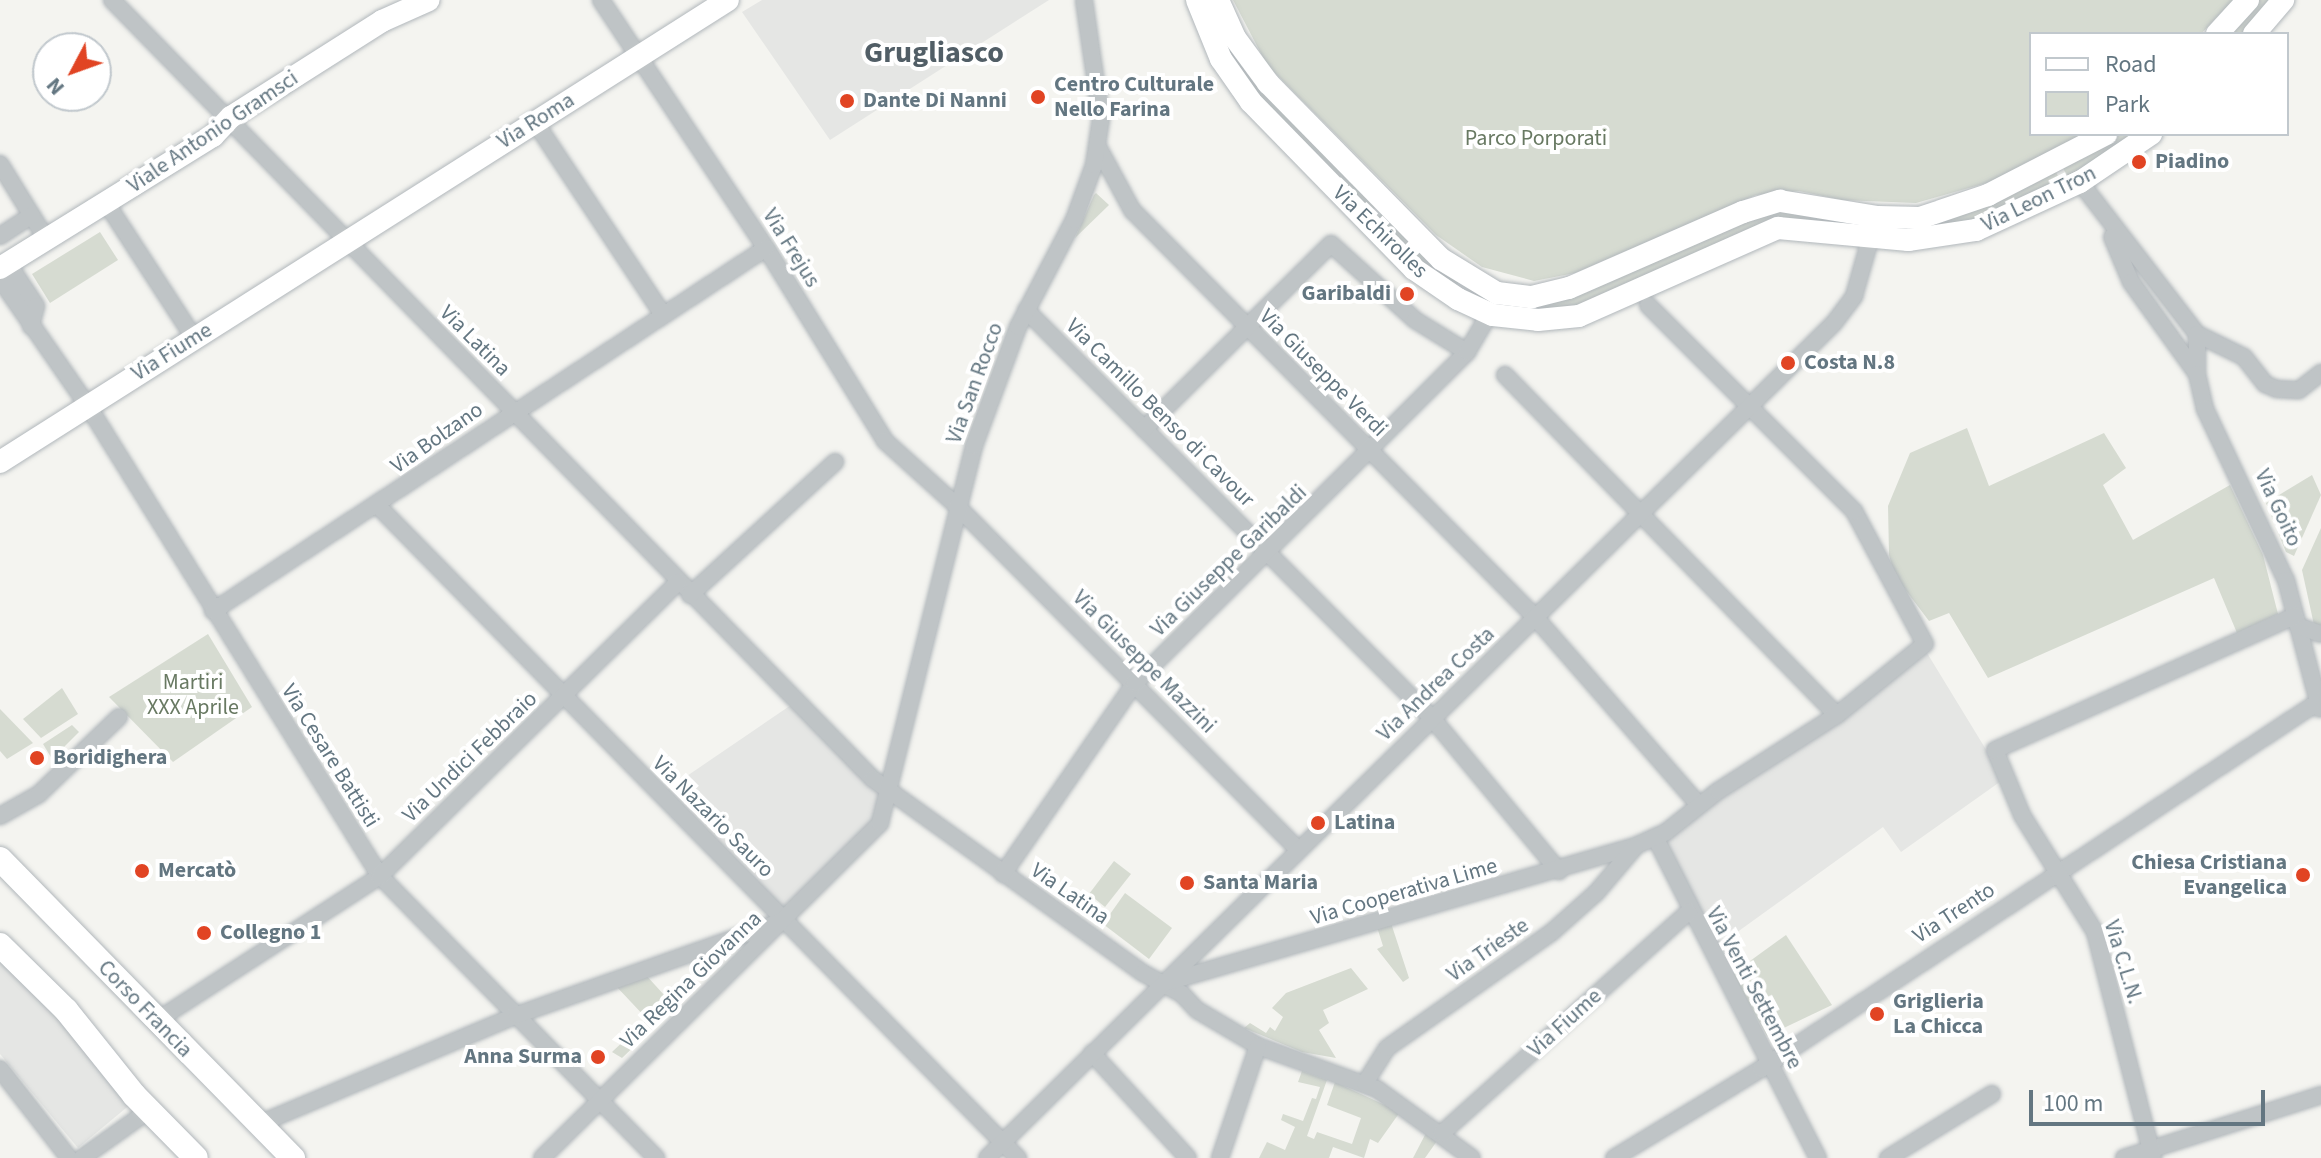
<!DOCTYPE html>
<meta charset="utf-8">
<style>
body{margin:0}
#map{position:relative;width:2321px;height:1158px;overflow:hidden;background:#f4f4f0;font-family:"Source Sans 3",sans-serif}
div>[style]{position:absolute}
[style*='--x']{left:calc(var(--x)*1px);top:calc(var(--y)*1px);width:calc(var(--w)*1px);rotate:calc(var(--a)*1deg)}
.built>*{inset:0;background:#e5e6e4}
.green>*{inset:0;background:#d6dbd1}
.roads{filter:drop-shadow(0 0 2px #b1b7bb) drop-shadow(0 0 2px #b1b7bb)}
.street>*{height:16px;margin:-8px;padding:0 8px;transform-origin:8px;border-radius:8px;background:#bfc4c6}
.secondary>*{height:22px;margin:-11px;padding:0 11px;transform-origin:11px;border-radius:11px;background:#fff}
.primary>*{height:24px;margin:-12px;padding:0 12px;transform-origin:12px;border-radius:12px;background:#fff}
.dots>*{width:22px;height:22px;translate:-50% -50%;box-sizing:border-box;border:4px solid #fff;border-radius:50%}
span{translate:-50% -50%;white-space:nowrap;text-align:center;line-height:1.15;-webkit-text-stroke:8px #fff;paint-order:stroke}
.poi-label{font-size:22px;color:#637681;font-weight:700}
.left{translate:0 -50%;text-align:left}
.right{translate:-100% -50%;text-align:right}
.street-label{font-size:22px;color:#637681}
.park-label{font-size:22px;color:#687962}
.district-label{font-size:30px;color:#515e66;font-weight:700}
.legend{position:absolute;left:2029px;top:32px;width:260px;height:104px;box-sizing:border-box;background:#fff;border:2px solid #c1c8cd;margin:0;padding:10px 14px;list-style:none;font-size:24px;color:#637681}
.legend li{display:flex;align-items:center;gap:16px;height:40px}
.legend b{width:40px;border:2px solid #c1c8cd}
.north{position:absolute;left:32px;top:32px;width:80px;height:80px;box-sizing:border-box;background:#fff;border:2px solid #c1c8cd;border-radius:50%;rotate:229deg;font-size:22px;font-weight:700;line-height:32px;text-align:center;color:#637681}
.north::after{content:'';display:block;margin:auto;width:28px;height:36px;background:#e14423;clip-path:polygon(50% 0,100% 100%,50% 72%,0 100%)}
.scale{position:absolute;left:2029px;top:1090px;width:236px;height:36px;box-sizing:border-box;border:4px solid #637681;border-top:0;padding-left:10px;font-size:24px;line-height:28px;white-space:nowrap;color:#637681;-webkit-text-stroke:6px #fff;paint-order:stroke}
</style>
<div id="map">
<div class="built">
<i style="clip-path:polygon(762px 0,1049px 0,830px 140px,742px 12px)"></i>
<i style="clip-path:polygon(1924px 648px,2004px 779px,1901px 852px,1883px 827px,1711px 951px,1657px 839px)"></i>
<i style="clip-path:polygon(794px 703px,886px 791px,882px 815px,785px 917px,662px 793px)"></i>
<i style="clip-path:polygon(0 952px,132px 1103px,78px 1148px,0 1054px)"></i>
</div>
<div class="green">
<i style="clip-path:polygon(1233px 0,2233px 0,2201px 34px,2031px 34px,2031px 134px,2086px 134px,1990px 182px,1916px 203px,1842px 200px,1799px 191px,1756px 195px,1575px 273px,1534px 281px,1482px 267px,1436px 235px,1267px 65px)"></i>
<i style="clip-path:polygon(2257px 0,2272px 0,2242px 34px,2226px 34px)"></i>
<i style="clip-path:polygon(1215px 9px,1376px 207px,1367px 216px,1238px 80px)"></i>
<i style="clip-path:polygon(2115px 134px,2134px 134px,2068px 178px,2062px 166px)"></i>
<i style="clip-path:polygon(2055px 170px,2061px 182px,1986px 217px,1939px 231px,1927px 221px)"></i>
<i style="clip-path:polygon(1096px 193px,1109px 205px,1075px 238px,1094px 195px)"></i>
<i style="clip-path:polygon(1768px 210px,1836px 215px,1834px 227px,1796px 221px,1577px 307px,1525px 312px,1525px 300px)"></i>
<i style="clip-path:polygon(1382px 213px,1459px 281px,1453px 292px,1372px 222px)"></i>
<i style="clip-path:polygon(100px 232px,118px 260px,50px 303px,32px 274px)"></i>
<i style="clip-path:polygon(1967px 428px,1989px 486px,2104px 433px,2126px 468px,2103px 485px,2133px 540px,2230px 485px,2263px 555px,2278px 614px,2237px 633px,2214px 578px,1988px 678px,1949px 613px,1929px 621px,1895px 576px,1889px 555px,1888px 506px,1910px 453px)"></i>
<i style="clip-path:polygon(2312px 475px,2321px 495px,2294px 556px,2286px 552px,2266px 503px)"></i>
<i style="clip-path:polygon(2321px 528px,2321px 626px,2314px 625px,2302px 570px)"></i>
<i style="clip-path:polygon(208px 634px,252px 707px,173px 762px,109px 697px)"></i>
<i style="clip-path:polygon(62px 688px,78px 714px,41px 738px,23px 719px)"></i>
<i style="clip-path:polygon(0 709px,33px 743px,7px 759px,0 751px)"></i>
<i style="clip-path:polygon(72px 725px,79px 732px,52px 759px,43px 744px)"></i>
<i style="clip-path:polygon(1114px 861px,1131px 874px,1105px 907px,1089px 894px)"></i>
<i style="clip-path:polygon(1125px 893px,1172px 928px,1149px 959px,1103px 924px)"></i>
<i style="clip-path:polygon(1391px 923px,1409px 978px,1403px 982px,1377px 949px,1383px 946px,1377px 927px)"></i>
<i style="clip-path:polygon(1786px 935px,1832px 1005px,1767px 1036px,1732px 974px)"></i>
<i style="clip-path:polygon(1351px 968px,1368px 989px,1323px 1010px,1329px 1023px,1319px 1030px,1336px 1058px,1302px 1052px,1244px 1028px,1250px 1023px,1266px 1033px,1270px 1027px,1275px 1031px,1283px 1017px,1272px 1008px,1286px 993px)"></i>
<i style="clip-path:polygon(645px 974px,675px 1007px,622px 1058px,612px 1052px,647px 1019px,615px 985px)"></i>
<i style="clip-path:polygon(1302px 1071px,1327px 1080px,1307px 1136px,1314px 1139px,1317px 1132px,1352px 1144px,1361px 1118px,1327px 1105px,1335px 1082px,1400px 1112px,1378px 1143px,1370px 1139px,1364px 1158px,1333px 1147px,1329px 1158px,1259px 1158px,1267px 1142px,1285px 1150px,1295px 1127px,1281px 1120px,1283px 1114px,1303px 1121px,1312px 1098px,1316px 1099px,1320px 1087px,1298px 1082px)"></i>
<i style="clip-path:polygon(1426px 1133px,1437px 1141px,1425px 1158px,1413px 1158px)"></i>
</div>
<div class="roads">
<div class="street">
<i style="--x:112;--y:0;--w:1089;--a:45.67"></i>
<i style="--x:873;--y:779;--w:332;--a:35.7"></i>
<i style="--x:1143;--y:973;--w:44;--a:28.3"></i>
<i style="--x:1182;--y:994;--w:22;--a:47"></i>
<i style="--x:1197;--y:1010;--w:71;--a:30.5"></i>
<i style="--x:1258;--y:1046;--w:127;--a:19.9"></i>
<i style="--x:1377;--y:1089;--w:117;--a:36"></i>
<i style="--x:601;--y:0;--w:298;--a:56.4"></i>
<i style="--x:766;--y:248;--w:227;--a:58.3"></i>
<i style="--x:885;--y:441;--w:97;--a:42.1"></i>
<i style="--x:957;--y:506;--w:484;--a:45.2"></i>
<i style="--x:535;--y:122;--w:232;--a:56.4"></i>
<i style="--x:1098;--y:147;--w:72;--a:61.6"></i>
<i style="--x:1132;--y:210;--w:573;--a:45.28"></i>
<i style="--x:1535;--y:617;--w:248;--a:48.9"></i>
<i style="--x:0;--y:164;--w:86;--a:58.3"></i>
<i style="--x:2080;--y:182;--w:192;--a:52.4"></i>
<i style="--x:2197;--y:334;--w:52;--a:26.1"></i>
<i style="--x:2244;--y:357;--w:34;--a:52"></i>
<i style="--x:2265;--y:384;--w:13;--a:23"></i>
<i style="--x:2277;--y:389;--w:22;--a:3"></i>
<i style="--x:2299;--y:390;--w:28;--a:-38"></i>
<i style="--x:107;--y:204;--w:160;--a:57"></i>
<i style="--x:0;--y:236;--w:38;--a:-33"></i>
<i style="--x:2112;--y:237;--w:49;--a:67.1"></i>
<i style="--x:2131;--y:282;--w:113;--a:54.3"></i>
<i style="--x:7;--y:262;--w:53;--a:56.6"></i>
<i style="--x:36;--y:306;--w:21;--a:104"></i>
<i style="--x:0;--y:279;--w:155;--a:55.3"></i>
<i style="--x:88;--y:406;--w:553;--a:58.15"></i>
<i style="--x:380;--y:876;--w:395;--a:45.6"></i>
<i style="--x:1026;--y:310;--w:576;--a:45.14"></i>
<i style="--x:1432;--y:718;--w:199;--a:50.3"></i>
<i style="--x:2197;--y:334;--w:40;--a:90"></i>
<i style="--x:2197;--y:374;--w:36;--a:77"></i>
<i style="--x:2205;--y:409;--w:189;--a:64.7"></i>
<i style="--x:2286;--y:580;--w:133;--a:75.2"></i>
<i style="--x:1505;--y:375;--w:475;--a:45.7"></i>
<i style="--x:1144;--y:429;--w:263;--a:-44.7"></i>
<i style="--x:1331;--y:244;--w:113;--a:42.1"></i>
<i style="--x:1415;--y:320;--w:61;--a:31.6"></i>
<i style="--x:378;--y:506;--w:914;--a:45.53"></i>
<i style="--x:690;--y:595;--w:197;--a:-42.5"></i>
<i style="--x:213;--y:611;--w:661;--a:-33.28"></i>
<i style="--x:2298;--y:626;--w:24;--a:19"></i>
<i style="--x:0;--y:816;--w:45;--a:-29.4"></i>
<i style="--x:39;--y:794;--w:111;--a:-43.9"></i>
<i style="--x:1655;--y:837;--w:360;--a:63.1"></i>
<i style="--x:1003;--y:874;--w:232;--a:-55.4"></i>
<i style="--x:1135;--y:683;--w:469;--a:-44.9"></i>
<i style="--x:1467;--y:352;--w:53;--a:-59.6"></i>
<i style="--x:1164;--y:983;--w:491;--a:-16.2"></i>
<i style="--x:1635;--y:846;--w:34;--a:-24"></i>
<i style="--x:1666;--y:832;--w:66;--a:-38.3"></i>
<i style="--x:1718;--y:791;--w:141;--a:-32.6"></i>
<i style="--x:1837;--y:715;--w:113;--a:-38.9"></i>
<i style="--x:1925;--y:644;--w:151;--a:-118.1"></i>
<i style="--x:1854;--y:511;--w:291;--a:-135"></i>
<i style="--x:156;--y:1021;--w:267;--a:-32.9"></i>
<i style="--x:380;--y:876;--w:419;--a:-44.6"></i>
<i style="--x:1092;--y:1053;--w:142;--a:47.6"></i>
<i style="--x:0;--y:1069;--w:113;--a:52.2"></i>
<i style="--x:1365;--y:1083;--w:41;--a:-57.8"></i>
<i style="--x:1387;--y:1048;--w:202;--a:-35.1"></i>
<i style="--x:1552;--y:932;--w:59;--a:-41.6"></i>
<i style="--x:1596;--y:893;--w:60;--a:-49.7"></i>
<i style="--x:259;--y:1124;--w:280;--a:-22.9"></i>
<i style="--x:517;--y:1015;--w:278;--a:-19.5"></i>
<i style="--x:1442;--y:1133;--w:331;--a:-41.9"></i>
<i style="--x:82;--y:1158;--w:69;--a:-35.5"></i>
<i style="--x:542;--y:1158;--w:476;--a:-44.7"></i>
<i style="--x:880;--y:823;--w:389;--a:-76"></i>
<i style="--x:974;--y:446;--w:127;--a:-69.7"></i>
<i style="--x:1018;--y:327;--w:121;--a:-62.4"></i>
<i style="--x:1074;--y:220;--w:59;--a:-70"></i>
<i style="--x:1094;--y:165;--w:48;--a:-81.5"></i>
<i style="--x:1101;--y:118;--w:119;--a:-98.2"></i>
<i style="--x:987;--y:1158;--w:1189;--a:-44.59"></i>
<i style="--x:1834;--y:323;--w:34;--a:-53"></i>
<i style="--x:1854;--y:296;--w:73;--a:-74.1"></i>
<i style="--x:1220;--y:1158;--w:118;--a:-71.3"></i>
<i style="--x:1614;--y:1158;--w:172;--a:-31.2"></i>
<i style="--x:1761;--y:1069;--w:671;--a:-33.38"></i>
<i style="--x:1888;--y:1158;--w:122;--a:-31.6"></i>
<i style="--x:2124;--y:1158;--w:207;--a:-17.7"></i>
<i style="--x:2153;--y:1158;--w:233;--a:-104.4"></i>
<i style="--x:2095;--y:932;--w:138;--a:-122"></i>
<i style="--x:2022;--y:815;--w:70;--a:-112.6"></i>
<i style="--x:1995;--y:750;--w:329;--a:-24.1"></i>
</div>
<div class="secondary">
<i style="--x:1197;--y:0;--w:64;--a:67.9"></i>
<i style="--x:1221;--y:59;--w:52;--a:55.1"></i>
<i style="--x:1251;--y:102;--w:233;--a:45.7"></i>
<i style="--x:1414;--y:269;--w:53;--a:34.3"></i>
<i style="--x:1458;--y:299;--w:38;--a:25"></i>
<i style="--x:1493;--y:315;--w:45;--a:6.3"></i>
<i style="--x:1538;--y:320;--w:41;--a:-5.6"></i>
<i style="--x:1579;--y:316;--w:218;--a:-23.9"></i>
<i style="--x:1778;--y:228;--w:131;--a:5.3"></i>
<i style="--x:1908;--y:240;--w:69;--a:-8.4"></i>
<i style="--x:1976;--y:230;--w:115;--a:-24.8"></i>
<i style="--x:2080;--y:182;--w:86;--a:-34.1"></i>
<i style="--x:1218;--y:0;--w:42;--a:65.9"></i>
<i style="--x:1235;--y:38;--w:56;--a:53.7"></i>
<i style="--x:1268;--y:83;--w:247;--a:45.5"></i>
<i style="--x:1441;--y:259;--w:66;--a:31.3"></i>
<i style="--x:1497;--y:293;--w:35;--a:7"></i>
<i style="--x:1532;--y:297;--w:38;--a:-14"></i>
<i style="--x:1569;--y:288;--w:190;--a:-23.6"></i>
<i style="--x:1743;--y:212;--w:39;--a:-17"></i>
<i style="--x:1780;--y:201;--w:99;--a:9.3"></i>
<i style="--x:1878;--y:217;--w:42;--a:1.4"></i>
<i style="--x:1920;--y:218;--w:72;--a:-18.7"></i>
<i style="--x:1988;--y:195;--w:133;--a:-27.3"></i>
<i style="--x:2217;--y:34;--w:46;--a:-47.6"></i>
<i style="--x:2254;--y:34;--w:45;--a:-49.5"></i>
<i style="--x:0;--y:268;--w:251;--a:-31.8"></i>
<i style="--x:213;--y:136;--w:26;--a:-47"></i>
<i style="--x:231;--y:117;--w:179;--a:-32.4"></i>
<i style="--x:382;--y:21;--w:51;--a:-24.1"></i>
<i style="--x:0;--y:462;--w:862;--a:-32.4"></i>
</div>
<div class="primary">
<i style="--x:0;--y:859;--w:419;--a:45.6"></i>
<i style="--x:0;--y:945;--w:93;--a:44.6"></i>
<i style="--x:66;--y:1010;--w:109;--a:51.3"></i>
<i style="--x:134;--y:1095;--w:88;--a:45.5"></i>
</div>
</div>
<div class="dots">
<i style="left:1038px;top:97px;background:#e14423"></i>
<i style="left:847px;top:101px;background:#e14423"></i>
<i style="left:2139px;top:162px;background:#e14423"></i>
<i style="left:1407px;top:294px;background:#e14423"></i>
<i style="left:1788px;top:363px;background:#e14423"></i>
<i style="left:37px;top:758px;background:#e14423"></i>
<i style="left:1318px;top:823px;background:#e14423"></i>
<i style="left:142px;top:871px;background:#e14423"></i>
<i style="left:2303px;top:875px;background:#e14423"></i>
<i style="left:1187px;top:883px;background:#e14423"></i>
<i style="left:204px;top:933px;background:#e14423"></i>
<i style="left:1877px;top:1014px;background:#e14423"></i>
<i style="left:598px;top:1057px;background:#e14423"></i>
</div>
<div class="poi-label">
<span class="left" style="left:1054px;top:97px">Centro Culturale<br>Nello Farina</span>
<span class="left" style="left:863px;top:101px">Dante Di Nanni</span>
<span class="left" style="left:2155px;top:162px">Piadino</span>
<span class="right" style="left:1391px;top:294px">Garibaldi</span>
<span class="left" style="left:1804px;top:363px">Costa N.8</span>
<span class="left" style="left:53px;top:758px">Boridighera</span>
<span class="left" style="left:1334px;top:823px">Latina</span>
<span class="right" style="left:2287px;top:875px">Chiesa Cristiana<br>Evangelica</span>
<span class="left" style="left:158px;top:871px">Mercatò</span>
<span class="left" style="left:1203px;top:883px">Santa Maria</span>
<span class="left" style="left:220px;top:933px">Collegno 1</span>
<span class="left" style="left:1893px;top:1014px">Griglieria<br>La Chicca</span>
<span class="right" style="left:582px;top:1057px">Anna Surma</span>
</div>
<div class="street-label">
<span style="left:536px;top:121px;rotate:-32deg">Via Roma</span>
<span style="left:213px;top:132px;rotate:-34deg">Viale Antonio Gramsci</span>
<span style="left:2039px;top:199px;rotate:-26deg">Via Leon Tron</span>
<span style="left:1380px;top:232px;rotate:44deg">Via Echirolles</span>
<span style="left:791px;top:248px;rotate:58deg">Via Frejus</span>
<span style="left:475px;top:341px;rotate:45deg">Via Latina</span>
<span style="left:172px;top:352px;rotate:-32deg">Via Fiume</span>
<span style="left:1323px;top:373px;rotate:45deg">Via Giuseppe Verdi</span>
<span style="left:975px;top:383px;rotate:-70deg">Via San Rocco</span>
<span style="left:1160px;top:413px;rotate:45deg">Via Camillo Benso di Cavour</span>
<span style="left:437px;top:438px;rotate:-35deg">Via Bolzano</span>
<span style="left:2278px;top:508px;rotate:65deg">Via Goito</span>
<span style="left:1229px;top:561px;rotate:-44deg">Via Giuseppe Garibaldi</span>
<span style="left:1144px;top:662px;rotate:45deg">Via Giuseppe Mazzini</span>
<span style="left:1436px;top:684px;rotate:-44deg">Via Andrea Costa</span>
<span style="left:330px;top:756px;rotate:58deg">Via Cesare Battisti</span>
<span style="left:470px;top:757px;rotate:-44deg">Via Undici Febbraio</span>
<span style="left:713px;top:817px;rotate:45deg">Via Nazario Sauro</span>
<span style="left:1404px;top:892px;rotate:-16deg">Via Cooperativa Lime</span>
<span style="left:1070px;top:894px;rotate:35deg">Via Latina</span>
<span style="left:1954px;top:913px;rotate:-33deg">Via Trento</span>
<span style="left:1488px;top:950px;rotate:-35deg">Via Trieste</span>
<span style="left:2123px;top:962px;rotate:73deg">Via C.L.N.</span>
<span style="left:691px;top:980px;rotate:-44deg">Via Regina Giovanna</span>
<span style="left:1754px;top:988px;rotate:62deg">Via Venti Settembre</span>
<span style="left:145px;top:1009px;rotate:46deg">Corso Francia</span>
<span style="left:1565px;top:1023px;rotate:-42deg">Via Fiume</span>
</div>
<div class="park-label">
<span style="left:1536px;top:139px">Parco Porporati</span>
<span style="left:193px;top:695px">Martiri<br>XXX Aprile</span>
</div>
<div class="district-label">
<span style="left:934px;top:53px">Grugliasco</span>
</div>
<ul class="legend">
<li><b style="height:10px;background:#fff"></b>Road</li>
<li><b style="height:22px;background:#d6dbd1"></b>Park</li>
</ul>
<div class="north">N</div>
<div class="scale">100 m</div>
</div>
